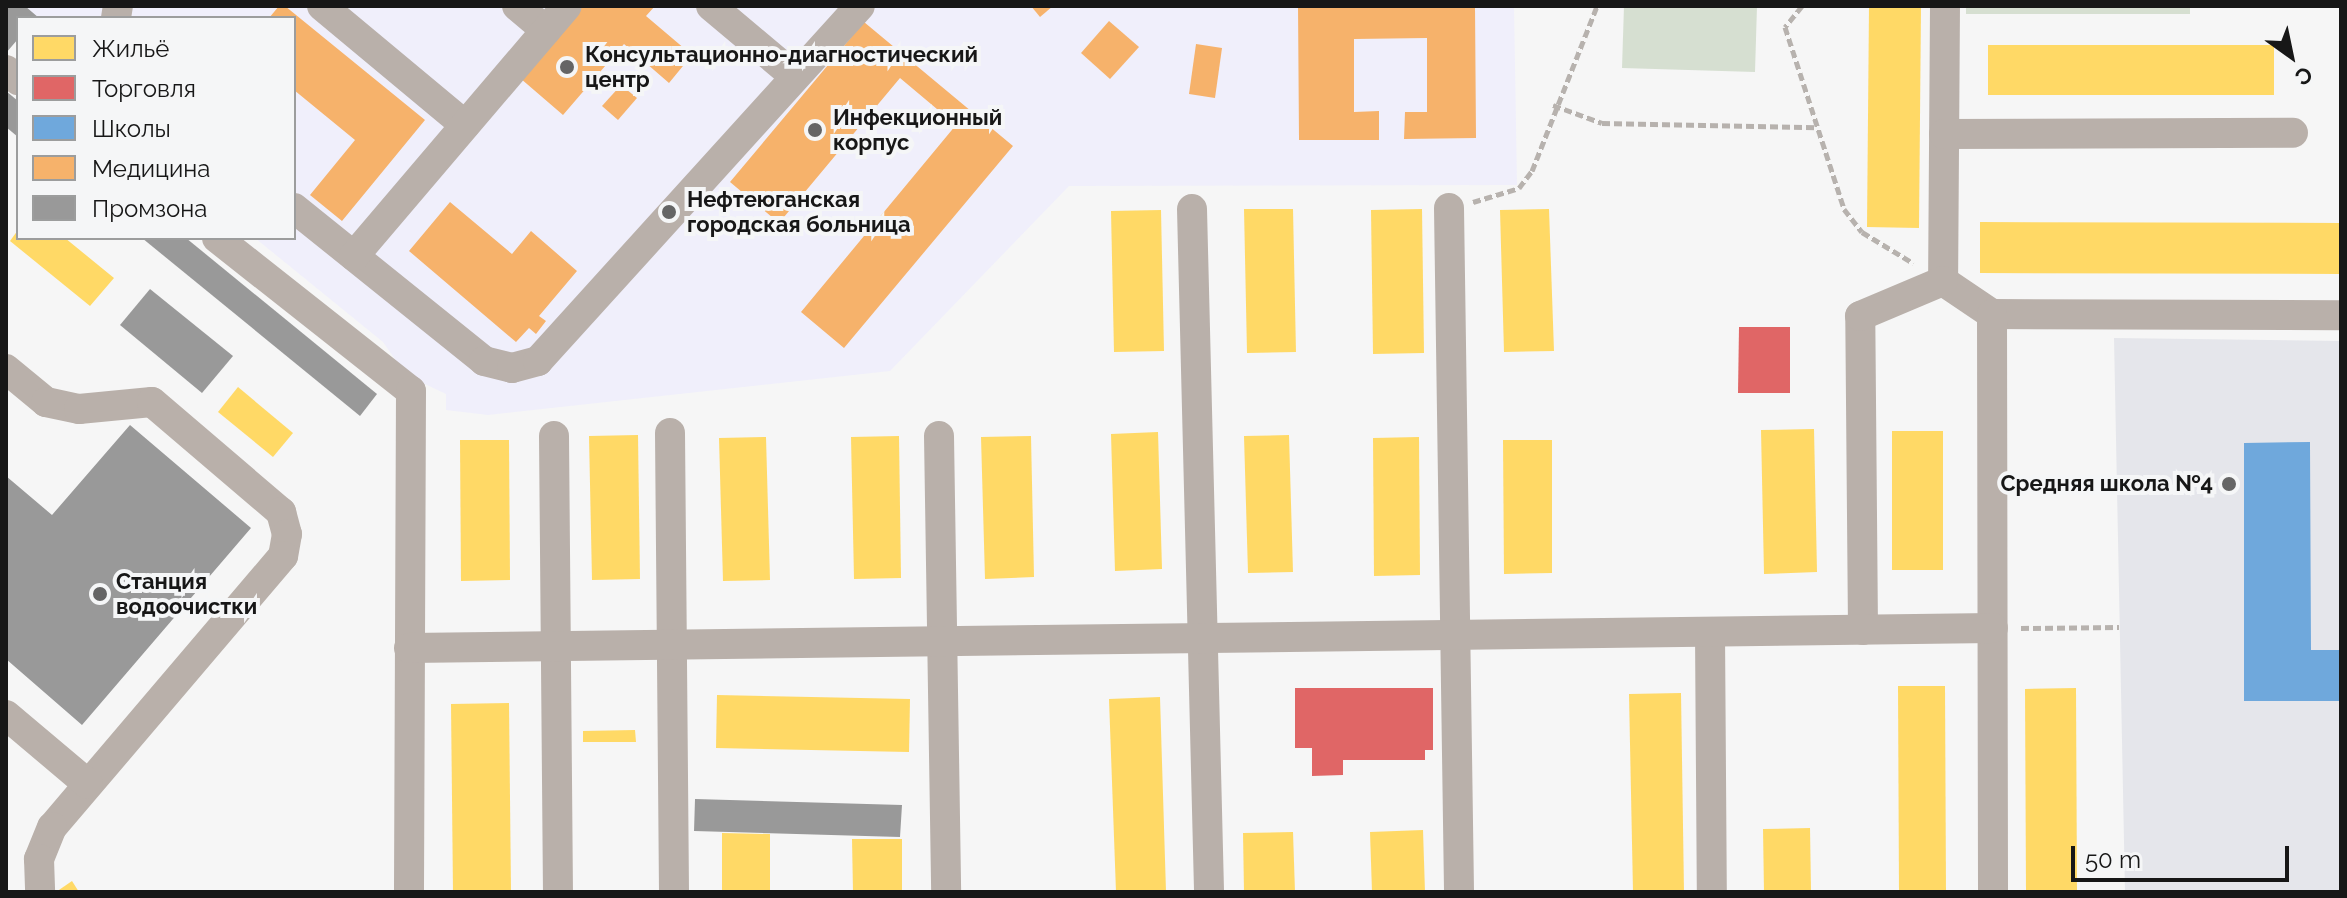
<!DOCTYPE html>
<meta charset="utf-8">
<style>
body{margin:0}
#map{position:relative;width:2347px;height:898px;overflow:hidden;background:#f6f6f6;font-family:Raleway,sans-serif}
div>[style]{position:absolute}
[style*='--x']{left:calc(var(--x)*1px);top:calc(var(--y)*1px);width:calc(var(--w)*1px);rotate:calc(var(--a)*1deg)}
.built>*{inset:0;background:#e5e6eb}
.medical>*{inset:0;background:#f0effb}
.green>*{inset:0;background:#d6dfd1}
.homes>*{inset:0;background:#ffd966}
.shops>*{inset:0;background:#e06666}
.schools>*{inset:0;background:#6fa8dc}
.health>*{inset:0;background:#f6b26b}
.industry>*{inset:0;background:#999}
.path>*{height:5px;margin-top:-2.5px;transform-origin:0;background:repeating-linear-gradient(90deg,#b7b2ae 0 8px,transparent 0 12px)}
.minor>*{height:30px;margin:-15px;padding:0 15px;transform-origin:15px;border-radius:15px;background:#b9b0aa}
.dots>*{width:22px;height:22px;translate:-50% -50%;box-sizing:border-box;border:4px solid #f5f6f7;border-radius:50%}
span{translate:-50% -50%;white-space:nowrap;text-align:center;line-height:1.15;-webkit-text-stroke:8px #f5f6f7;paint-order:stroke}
.poi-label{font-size:22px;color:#171717;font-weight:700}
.left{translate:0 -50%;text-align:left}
.right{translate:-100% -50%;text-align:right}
.frame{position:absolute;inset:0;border:8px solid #171717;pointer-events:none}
.legend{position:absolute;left:16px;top:16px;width:280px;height:224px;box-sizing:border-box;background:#f5f6f7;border:2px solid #9c9d9d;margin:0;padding:10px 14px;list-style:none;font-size:24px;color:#171717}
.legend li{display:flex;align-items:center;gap:16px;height:40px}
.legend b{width:40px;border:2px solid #9c9d9d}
.north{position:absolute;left:2251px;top:16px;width:80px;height:80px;-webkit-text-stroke:6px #f5f6f7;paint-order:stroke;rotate:147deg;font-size:22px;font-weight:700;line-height:32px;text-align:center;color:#171717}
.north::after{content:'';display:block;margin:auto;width:28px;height:36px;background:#171717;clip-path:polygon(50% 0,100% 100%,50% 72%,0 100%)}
.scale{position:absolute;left:2071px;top:846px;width:218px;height:36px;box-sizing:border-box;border:4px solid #171717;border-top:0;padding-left:10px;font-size:24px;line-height:28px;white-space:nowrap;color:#171717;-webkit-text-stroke:6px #f5f6f7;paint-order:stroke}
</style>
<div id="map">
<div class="built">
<i style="clip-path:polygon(2114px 338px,2341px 341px,2341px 892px,2125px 892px)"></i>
</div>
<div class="medical">
<i style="clip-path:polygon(25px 6px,1514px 6px,1517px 185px,1069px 186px,890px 371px,488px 415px,446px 410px,446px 394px,406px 375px,383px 342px,255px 238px,294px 238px,294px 18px,36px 18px)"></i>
</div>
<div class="green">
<i style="clip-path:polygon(1624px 6px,1757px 6px,1755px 72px,1622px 68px)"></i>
<i style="clip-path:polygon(1966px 6px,2190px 6px,2190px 14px,1966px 14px)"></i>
</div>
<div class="homes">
<i style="clip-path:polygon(1869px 6px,1921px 6px,1919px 228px,1867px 227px)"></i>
<i style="clip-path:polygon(1988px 45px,2274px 45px,2274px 95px,1988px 95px)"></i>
<i style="clip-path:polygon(1244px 209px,1293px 209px,1296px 352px,1247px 353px)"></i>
<i style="clip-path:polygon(1422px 209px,1424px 353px,1373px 354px,1371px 210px)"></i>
<i style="clip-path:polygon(1549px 209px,1554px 351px,1504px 352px,1500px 210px)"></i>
<i style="clip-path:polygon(1161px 210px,1164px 351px,1114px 352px,1111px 211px)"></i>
<i style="clip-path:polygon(1980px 222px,2341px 223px,2341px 274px,1980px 273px)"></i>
<i style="clip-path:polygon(18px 230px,18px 238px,65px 238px,114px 278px,90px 306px,10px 241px)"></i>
<i style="clip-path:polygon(238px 387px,293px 433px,273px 457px,218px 412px)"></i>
<i style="clip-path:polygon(1814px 429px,1817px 572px,1764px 574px,1761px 430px)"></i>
<i style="clip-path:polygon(1892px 431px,1943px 431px,1943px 570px,1892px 570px)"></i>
<i style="clip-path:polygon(1158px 432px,1162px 569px,1115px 571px,1111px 434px)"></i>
<i style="clip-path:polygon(638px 435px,640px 579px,592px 580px,589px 436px)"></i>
<i style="clip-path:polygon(1289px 435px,1293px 572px,1248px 573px,1244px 436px)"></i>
<i style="clip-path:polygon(899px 436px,901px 578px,854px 579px,851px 437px)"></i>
<i style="clip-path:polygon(1031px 436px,1034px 577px,985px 579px,981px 437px)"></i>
<i style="clip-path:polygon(766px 437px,770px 580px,723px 581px,719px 438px)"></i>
<i style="clip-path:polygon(1419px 437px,1420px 575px,1374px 576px,1373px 438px)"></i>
<i style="clip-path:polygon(460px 440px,509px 440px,510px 580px,461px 581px)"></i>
<i style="clip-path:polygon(1503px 440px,1552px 440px,1552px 573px,1504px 574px)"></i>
<i style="clip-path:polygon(1898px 686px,1945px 686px,1946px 892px,1899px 892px)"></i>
<i style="clip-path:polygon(2076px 688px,2077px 892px,2026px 892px,2025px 689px)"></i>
<i style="clip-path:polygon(1681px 693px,1684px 892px,1633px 892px,1629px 694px)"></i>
<i style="clip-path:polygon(717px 695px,910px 699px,909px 752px,716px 748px)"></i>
<i style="clip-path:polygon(1160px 697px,1166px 892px,1116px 892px,1109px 699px)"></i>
<i style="clip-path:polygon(509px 703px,511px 892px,453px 892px,451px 704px)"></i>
<i style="clip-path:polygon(635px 730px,636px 742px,583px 742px,583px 731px)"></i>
<i style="clip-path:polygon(1810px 828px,1811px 892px,1764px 892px,1763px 829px)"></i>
<i style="clip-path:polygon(1423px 830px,1425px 892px,1372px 892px,1370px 832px)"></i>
<i style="clip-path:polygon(1293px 832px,1295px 892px,1244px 892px,1243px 833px)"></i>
<i style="clip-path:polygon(722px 833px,770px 834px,770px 892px,722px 892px)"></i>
<i style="clip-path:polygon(852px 839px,902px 839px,902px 892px,853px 892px)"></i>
<i style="clip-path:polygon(72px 881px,79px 892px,56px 892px)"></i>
</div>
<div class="shops">
<i style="clip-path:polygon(1739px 327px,1790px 327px,1790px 393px,1738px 393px)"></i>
<i style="clip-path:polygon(1295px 688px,1433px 688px,1433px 750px,1425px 750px,1425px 760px,1343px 760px,1343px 775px,1312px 776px,1312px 748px,1295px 748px)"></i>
</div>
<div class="schools">
<i style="clip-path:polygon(2310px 442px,2311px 650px,2341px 650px,2341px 701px,2244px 701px,2244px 443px)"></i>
</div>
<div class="health">
<i style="clip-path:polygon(279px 6px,285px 6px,425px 120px,342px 221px,310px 195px,355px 140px,294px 90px,294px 18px,269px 18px)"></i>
<i style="clip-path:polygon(581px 6px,655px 6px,646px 16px,692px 55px,669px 83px,624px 44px,563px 115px,520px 78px)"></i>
<i style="clip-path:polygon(1031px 6px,1053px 6px,1040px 17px)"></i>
<i style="clip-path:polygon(1298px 6px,1475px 6px,1476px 138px,1404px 139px,1405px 112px,1427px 112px,1427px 38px,1354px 39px,1354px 112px,1379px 111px,1379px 140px,1299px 140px)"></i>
<i style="clip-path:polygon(1109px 21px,1139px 47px,1110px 79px,1081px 53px)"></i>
<i style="clip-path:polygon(864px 22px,1013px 146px,844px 348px,801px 312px,956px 125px,900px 78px,779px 223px,730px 182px)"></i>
<i style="clip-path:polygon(1196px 44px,1222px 48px,1215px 98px,1189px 94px)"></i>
<i style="clip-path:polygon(621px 85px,637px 98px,618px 120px,602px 106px)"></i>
<i style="clip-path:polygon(450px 202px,512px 254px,531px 231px,577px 271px,539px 316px,546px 321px,536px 334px,529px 328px,516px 342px,409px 251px)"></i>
</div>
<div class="industry">
<i style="clip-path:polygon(6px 6px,25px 6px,39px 18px,18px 18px,18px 39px,6px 53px)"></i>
<i style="clip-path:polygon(6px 91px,18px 101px,18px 137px,6px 127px)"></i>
<i style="clip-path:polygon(142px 238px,186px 238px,377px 394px,360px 416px)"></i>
<i style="clip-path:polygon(150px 289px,233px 356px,202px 393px,120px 325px)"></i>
<i style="clip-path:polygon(130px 425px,251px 528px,82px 725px,6px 659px,6px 476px,52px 515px)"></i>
<i style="clip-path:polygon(695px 799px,902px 805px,900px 837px,694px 831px)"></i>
</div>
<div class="path">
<i style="--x:1802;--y:6;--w:27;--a:129"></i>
<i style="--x:1785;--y:27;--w:191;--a:72"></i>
<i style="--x:1844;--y:209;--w:29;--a:52"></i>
<i style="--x:1862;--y:232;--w:60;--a:31.3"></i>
<i style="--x:1553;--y:105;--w:52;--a:20.2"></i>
<i style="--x:1602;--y:123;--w:215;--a:1.1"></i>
<i style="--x:1473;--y:202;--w:48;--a:-16.9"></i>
<i style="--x:1519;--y:188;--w:21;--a:-53"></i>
<i style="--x:1532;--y:171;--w:177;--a:-68.5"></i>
<i style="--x:2021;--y:628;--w:98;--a:-0.6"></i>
</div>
<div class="minor">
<i style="--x:322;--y:6;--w:186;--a:39.8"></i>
<i style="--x:517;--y:6;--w:38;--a:40"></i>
<i style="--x:711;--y:6;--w:106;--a:40"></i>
<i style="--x:1945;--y:6;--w:275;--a:90.4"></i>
<i style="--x:1943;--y:281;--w:59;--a:34"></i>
<i style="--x:1992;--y:314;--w:349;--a:0.2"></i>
<i style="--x:116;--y:18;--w:12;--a:-81"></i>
<i style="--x:6;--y:70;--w:16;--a:40"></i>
<i style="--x:1944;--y:134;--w:349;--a:-0.2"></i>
<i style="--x:294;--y:208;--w:244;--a:38.8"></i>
<i style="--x:484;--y:361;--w:29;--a:14"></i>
<i style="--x:512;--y:368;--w:27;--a:-15"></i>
<i style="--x:538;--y:361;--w:479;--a:-47.8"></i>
<i style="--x:1449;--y:208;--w:684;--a:89.16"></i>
<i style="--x:1192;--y:209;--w:683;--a:88.57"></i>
<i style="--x:217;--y:238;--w:247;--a:38.3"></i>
<i style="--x:411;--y:391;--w:501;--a:90.23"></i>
<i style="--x:354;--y:256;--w:328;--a:-49.6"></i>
<i style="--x:1992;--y:314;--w:578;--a:89.9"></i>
<i style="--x:6;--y:369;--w:52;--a:39.5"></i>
<i style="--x:46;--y:402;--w:34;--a:12"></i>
<i style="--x:79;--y:409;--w:73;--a:-5.5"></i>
<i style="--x:152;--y:402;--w:170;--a:40.5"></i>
<i style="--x:281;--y:512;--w:23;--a:75"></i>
<i style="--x:287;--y:534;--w:22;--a:100"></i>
<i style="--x:283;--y:556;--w:356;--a:130.4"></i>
<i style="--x:52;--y:827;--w:35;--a:112"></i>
<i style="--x:39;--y:859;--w:33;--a:88"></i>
<i style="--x:670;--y:433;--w:459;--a:89.5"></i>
<i style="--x:554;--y:436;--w:456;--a:89.5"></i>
<i style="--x:939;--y:436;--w:456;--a:89.1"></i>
<i style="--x:1863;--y:630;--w:314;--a:-90.5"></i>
<i style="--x:1860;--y:316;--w:90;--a:-22.9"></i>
<i style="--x:1710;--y:632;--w:260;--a:89.6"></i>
<i style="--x:409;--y:648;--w:1584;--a:-0.72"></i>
<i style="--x:6;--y:715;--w:107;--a:40.1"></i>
</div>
<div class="dots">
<i style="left:567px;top:67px;background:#656565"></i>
<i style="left:815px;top:130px;background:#656565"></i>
<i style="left:669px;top:212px;background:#656565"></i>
<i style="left:2229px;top:484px;background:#656565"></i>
<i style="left:100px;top:594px;background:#656565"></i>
</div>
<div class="poi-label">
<span class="left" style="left:585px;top:67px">Консультационно-диагностический<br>центр</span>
<span class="left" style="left:833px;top:130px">Инфекционный<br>корпус</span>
<span class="left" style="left:687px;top:212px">Нефтеюганская<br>городская больница</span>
<span class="right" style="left:2213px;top:484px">Средняя школа №4</span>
<span class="left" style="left:116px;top:594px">Станция<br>водоочистки</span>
</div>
<div class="frame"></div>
<ul class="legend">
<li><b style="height:22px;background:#ffd966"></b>Жильё</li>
<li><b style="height:22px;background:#e06666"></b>Торговля</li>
<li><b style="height:22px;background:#6fa8dc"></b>Школы</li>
<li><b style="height:22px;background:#f6b26b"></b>Медицина</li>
<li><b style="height:22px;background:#999"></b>Промзона</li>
</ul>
<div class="north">С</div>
<div class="scale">50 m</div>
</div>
